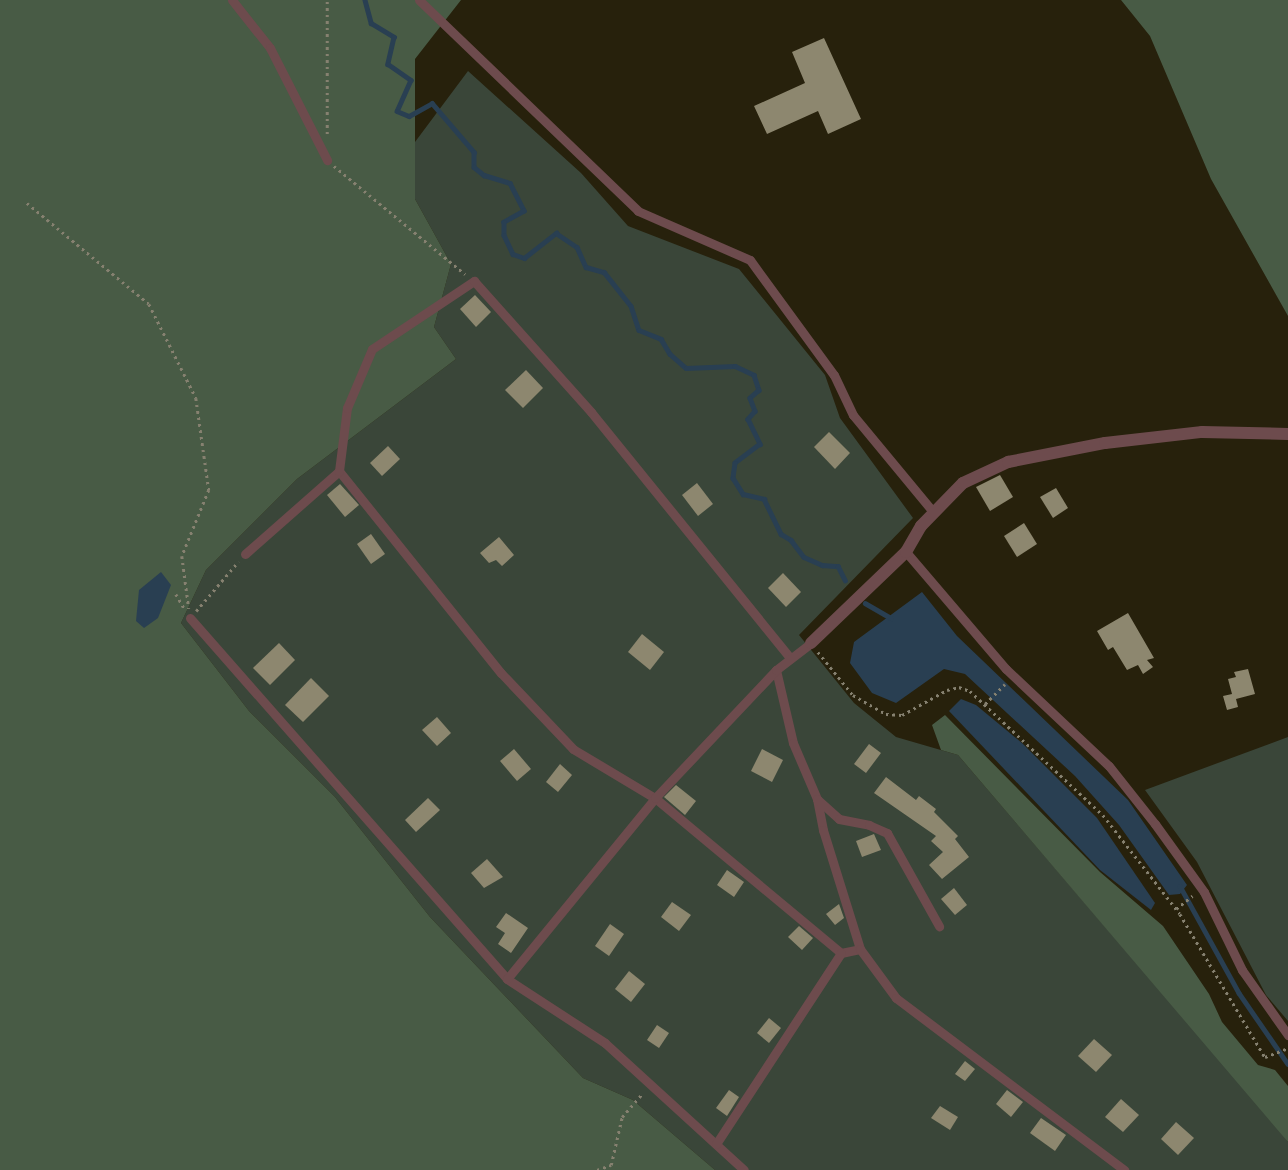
<!DOCTYPE html>
<style>
body{margin:0}
#map{position:relative;width:1288px;height:1170px;overflow:hidden;background:#27210c;font-family:"Nunito Sans",sans-serif}
div>[style]{position:absolute}
[style*='--x']{left:calc(var(--x)*1px);top:calc(var(--y)*1px);width:calc(var(--w)*1px);rotate:calc(var(--a)*1deg)}
.green>*{inset:0;background:#3a4639}
.forest>*{inset:0;background:#485b45}
.water>*{inset:0;background:#293f52}
.stream>*{height:4.5px;margin:-2.25px;padding:0 2.25px;transform-origin:2.25px;border-radius:2.25px;background:#293f52}
.building>*{inset:0;background:#8d876f}
.path>*{height:2.5px;margin-top:-1.25px;transform-origin:0;background:repeating-linear-gradient(90deg,#868170 0 2.5px,transparent 0 6.5px)}
.lane>*{height:9px;margin:-4.5px;padding:0 4.5px;transform-origin:4.5px;border-radius:4.5px;background:#6d4b4d}
.street>*{height:12px;margin:-6px;padding:0 6px;transform-origin:6px;border-radius:6px;background:#6d4b4d}
span{translate:-50% -50%;white-space:nowrap;text-align:center;line-height:1.15;-webkit-text-stroke:5px #1d1804;paint-order:stroke}
</style>
<div id="map">
<div class="green">
<i style="clip-path:polygon(468px 71px,581px 173px,628px 226px,739px 269px,825px 375px,840px 418px,913px 518px,799px 635px,854px 703px,896px 737px,958px 755px,1282px 1133px,1288px 1142px,1288px 1170px,715px 1170px,633px 1100px,583px 1078px,430px 917px,335px 797px,249px 711px,181px 623px,206px 570px,297px 479px,456px 359px,434px 327px,451px 264px,415px 199px,415px 142px)"></i>
<i style="clip-path:polygon(1288px 737px,1288px 1021px,1266px 995px,1197px 862px,1145px 790px)"></i>
</div>
<div class="forest">
<i style="clip-path:polygon(0 0,461px 0,415px 59px,415px 199px,451px 264px,434px 327px,456px 359px,297px 479px,206px 570px,181px 623px,249px 711px,335px 797px,430px 917px,583px 1078px,633px 1100px,715px 1170px,0 1170px)"></i>
<i style="clip-path:polygon(1121px 0,1288px 0,1288px 316px,1211px 179px,1150px 36px)"></i>
<i style="clip-path:polygon(945px 715px,1100px 872px,1163px 926px,1209px 994px,1222px 1022px,1258px 1065px,1275px 1070px,1288px 1086px,1288px 1142px,958px 755px,941px 750px,932px 725px)"></i>
</div>
<div class="water">
<i style="clip-path:polygon(161px 572px,171px 585px,158px 618px,144px 628px,136px 621px,139px 590px)"></i>
<i style="clip-path:polygon(922px 592px,957px 636px,1128px 800px,1187px 885px,1180px 894px,1169px 895px,1119px 825px,1075px 776px,965px 674px,944px 669px,896px 703px,872px 693px,850px 663px,854px 642px)"></i>
<i style="clip-path:polygon(961px 699px,976px 705px,1022px 743px,1097px 818px,1155px 903px,1151px 910px,1100px 870px,949px 711px)"></i>
</div>
<div class="stream">
<i style="--x:365;--y:0;--w:24;--a:75"></i>
<i style="--x:371;--y:23;--w:27;--a:31"></i>
<i style="--x:394;--y:37;--w:28;--a:103"></i>
<i style="--x:388;--y:64;--w:28;--a:35"></i>
<i style="--x:411;--y:80;--w:34;--a:114"></i>
<i style="--x:397;--y:111;--w:13;--a:23"></i>
<i style="--x:409;--y:116;--w:26;--a:-29"></i>
<i style="--x:432;--y:103;--w:65;--a:49.4"></i>
<i style="--x:474;--y:152;--w:15;--a:90"></i>
<i style="--x:474;--y:167;--w:13;--a:39"></i>
<i style="--x:484;--y:175;--w:27;--a:17"></i>
<i style="--x:510;--y:183;--w:31;--a:63"></i>
<i style="--x:524;--y:211;--w:23;--a:151"></i>
<i style="--x:504;--y:222;--w:13;--a:90"></i>
<i style="--x:504;--y:235;--w:21;--a:65"></i>
<i style="--x:513;--y:254;--w:12;--a:20"></i>
<i style="--x:524;--y:258;--w:41;--a:-38"></i>
<i style="--x:556;--y:233;--w:25;--a:34"></i>
<i style="--x:577;--y:247;--w:22;--a:66"></i>
<i style="--x:586;--y:267;--w:19;--a:16"></i>
<i style="--x:604;--y:272;--w:43;--a:51.5"></i>
<i style="--x:631;--y:306;--w:25;--a:72"></i>
<i style="--x:639;--y:330;--w:24;--a:22"></i>
<i style="--x:661;--y:339;--w:17;--a:59"></i>
<i style="--x:670;--y:354;--w:21;--a:41"></i>
<i style="--x:686;--y:368;--w:49;--a:-2.3"></i>
<i style="--x:735;--y:366;--w:21;--a:25"></i>
<i style="--x:754;--y:375;--w:16;--a:72"></i>
<i style="--x:759;--y:390;--w:12;--a:138"></i>
<i style="--x:750;--y:398;--w:14;--a:69"></i>
<i style="--x:755;--y:411;--w:11;--a:131"></i>
<i style="--x:748;--y:419;--w:28;--a:64"></i>
<i style="--x:760;--y:444;--w:31;--a:143"></i>
<i style="--x:735;--y:463;--w:15;--a:98"></i>
<i style="--x:733;--y:478;--w:19;--a:58"></i>
<i style="--x:743;--y:494;--w:22;--a:13"></i>
<i style="--x:764;--y:499;--w:39;--a:64"></i>
<i style="--x:781;--y:534;--w:12;--a:31"></i>
<i style="--x:791;--y:540;--w:21;--a:53"></i>
<i style="--x:804;--y:557;--w:20;--a:24"></i>
<i style="--x:822;--y:565;--w:16;--a:4"></i>
<i style="--x:838;--y:566;--w:16;--a:63"></i>
<i style="--x:865;--y:603;--w:30;--a:30"></i>
<i style="--x:1180;--y:886;--w:122;--a:61.1"></i>
<i style="--x:1239;--y:993;--w:86;--a:55.4"></i>
</div>
<div class="building">
<i style="clip-path:polygon(824px 38px,861px 119px,828px 134px,818px 111px,767px 134px,754px 106px,805px 83px,792px 52px)"></i>
<i style="clip-path:polygon(475px 295px,491px 312px,476px 327px,460px 309px)"></i>
<i style="clip-path:polygon(526px 370px,543px 388px,523px 408px,505px 390px)"></i>
<i style="clip-path:polygon(829px 432px,850px 453px,835px 469px,814px 447px)"></i>
<i style="clip-path:polygon(388px 446px,400px 459px,382px 476px,370px 463px)"></i>
<i style="clip-path:polygon(1000px 475px,1013px 497px,990px 511px,976px 487px)"></i>
<i style="clip-path:polygon(697px 483px,713px 504px,698px 516px,682px 495px)"></i>
<i style="clip-path:polygon(340px 484px,359px 505px,345px 517px,327px 495px)"></i>
<i style="clip-path:polygon(1056px 488px,1068px 508px,1053px 518px,1040px 497px)"></i>
<i style="clip-path:polygon(1024px 523px,1037px 544px,1017px 557px,1004px 536px)"></i>
<i style="clip-path:polygon(371px 534px,385px 554px,371px 564px,357px 544px)"></i>
<i style="clip-path:polygon(499px 537px,514px 555px,502px 566px,496px 560px,489px 563px,480px 553px)"></i>
<i style="clip-path:polygon(783px 573px,801px 592px,786px 607px,768px 588px)"></i>
<i style="clip-path:polygon(1128px 613px,1154px 658px,1147px 660px,1153px 667px,1143px 674px,1138px 665px,1127px 670px,1113px 647px,1108px 650px,1097px 631px)"></i>
<i style="clip-path:polygon(642px 634px,664px 652px,650px 670px,628px 652px)"></i>
<i style="clip-path:polygon(279px 643px,295px 660px,270px 685px,253px 668px)"></i>
<i style="clip-path:polygon(1248px 669px,1255px 694px,1236px 699px,1238px 707px,1227px 710px,1223px 696px,1232px 694px,1228px 679px,1236px 677px,1234px 672px)"></i>
<i style="clip-path:polygon(311px 678px,329px 696px,303px 722px,285px 705px)"></i>
<i style="clip-path:polygon(437px 717px,451px 733px,437px 746px,422px 730px)"></i>
<i style="clip-path:polygon(869px 744px,881px 753px,866px 773px,854px 764px)"></i>
<i style="clip-path:polygon(514px 749px,531px 769px,517px 781px,500px 761px)"></i>
<i style="clip-path:polygon(762px 749px,783px 760px,772px 782px,751px 771px)"></i>
<i style="clip-path:polygon(560px 764px,572px 775px,558px 792px,546px 782px)"></i>
<i style="clip-path:polygon(886px 777px,916px 800px,919px 796px,936px 809px,934px 812px,958px 836px,955px 839px,969px 857px,942px 879px,929px 865px,943px 852px,931px 841px,936px 836px,874px 793px)"></i>
<i style="clip-path:polygon(676px 785px,696px 801px,685px 815px,664px 797px)"></i>
<i style="clip-path:polygon(428px 798px,440px 810px,416px 832px,405px 820px)"></i>
<i style="clip-path:polygon(874px 834px,881px 850px,862px 857px,856px 841px)"></i>
<i style="clip-path:polygon(487px 859px,503px 877px,484px 888px,471px 873px)"></i>
<i style="clip-path:polygon(727px 870px,744px 882px,734px 897px,717px 885px)"></i>
<i style="clip-path:polygon(954px 888px,967px 905px,955px 915px,941px 899px)"></i>
<i style="clip-path:polygon(672px 902px,691px 915px,679px 931px,661px 917px)"></i>
<i style="clip-path:polygon(839px 904px,844px 918px,835px 925px,826px 914px)"></i>
<i style="clip-path:polygon(506px 913px,528px 928px,511px 953px,498px 944px,505px 933px,496px 927px)"></i>
<i style="clip-path:polygon(610px 924px,624px 934px,609px 956px,595px 946px)"></i>
<i style="clip-path:polygon(799px 926px,813px 938px,802px 950px,788px 937px)"></i>
<i style="clip-path:polygon(629px 971px,645px 984px,631px 1002px,615px 989px)"></i>
<i style="clip-path:polygon(769px 1018px,781px 1028px,769px 1043px,757px 1033px)"></i>
<i style="clip-path:polygon(657px 1025px,669px 1033px,659px 1048px,647px 1040px)"></i>
<i style="clip-path:polygon(1094px 1039px,1112px 1055px,1096px 1072px,1078px 1056px)"></i>
<i style="clip-path:polygon(965px 1061px,975px 1069px,965px 1081px,955px 1074px)"></i>
<i style="clip-path:polygon(729px 1090px,739px 1097px,727px 1116px,716px 1108px)"></i>
<i style="clip-path:polygon(1007px 1090px,1023px 1102px,1011px 1117px,996px 1104px)"></i>
<i style="clip-path:polygon(1121px 1099px,1139px 1115px,1123px 1132px,1105px 1117px)"></i>
<i style="clip-path:polygon(940px 1106px,958px 1117px,950px 1130px,931px 1118px)"></i>
<i style="clip-path:polygon(1041px 1118px,1066px 1135px,1055px 1151px,1030px 1133px)"></i>
<i style="clip-path:polygon(1176px 1122px,1194px 1138px,1178px 1155px,1161px 1139px)"></i>
</div>
<div class="path">
<i style="--x:327;--y:134;--w:134;--a:-90"></i>
<i style="--x:334;--y:166;--w:170;--a:39.5"></i>
<i style="--x:27;--y:203;--w:158;--a:39.6"></i>
<i style="--x:149;--y:304;--w:105;--a:63.4"></i>
<i style="--x:196;--y:398;--w:93;--a:82"></i>
<i style="--x:209;--y:490;--w:71;--a:112.2"></i>
<i style="--x:182;--y:556;--w:53;--a:82.5"></i>
<i style="--x:176;--y:594;--w:16;--a:60"></i>
<i style="--x:196;--y:611;--w:65;--a:-49.4"></i>
<i style="--x:818;--y:652;--w:55;--a:50.9"></i>
<i style="--x:853;--y:695;--w:38;--a:30"></i>
<i style="--x:886;--y:714;--w:16;--a:4"></i>
<i style="--x:902;--y:715;--w:51;--a:-29.1"></i>
<i style="--x:947;--y:690;--w:12;--a:-14"></i>
<i style="--x:959;--y:687;--w:12;--a:20"></i>
<i style="--x:970;--y:691;--w:182;--a:43"></i>
<i style="--x:1103;--y:815;--w:125;--a:52.1"></i>
<i style="--x:1180;--y:914;--w:166;--a:59.3"></i>
<i style="--x:1265;--y:1057;--w:25;--a:-21"></i>
<i style="--x:985;--y:704;--w:28;--a:-45"></i>
<i style="--x:1176;--y:909;--w:21;--a:-39"></i>
<i style="--x:597;--y:1170;--w:15;--a:-20"></i>
<i style="--x:611;--y:1165;--w:49;--a:-77.1"></i>
<i style="--x:622;--y:1117;--w:32;--a:-49"></i>
</div>
<div class="lane">
<i style="--x:232;--y:0;--w:61;--a:51.6"></i>
<i style="--x:270;--y:48;--w:126;--a:63"></i>
<i style="--x:419;--y:0;--w:304;--a:43.9"></i>
<i style="--x:638;--y:211;--w:122;--a:23.6"></i>
<i style="--x:750;--y:260;--w:142;--a:53.9"></i>
<i style="--x:834;--y:375;--w:44;--a:64.6"></i>
<i style="--x:853;--y:415;--w:127;--a:50.4"></i>
<i style="--x:339;--y:471;--w:259;--a:51.3"></i>
<i style="--x:501;--y:673;--w:105;--a:46.5"></i>
<i style="--x:573;--y:749;--w:96;--a:30.9"></i>
<i style="--x:655;--y:798;--w:242;--a:39.8"></i>
<i style="--x:841;--y:953;--w:19;--a:-12"></i>
<i style="--x:906;--y:552;--w:154;--a:49.5"></i>
<i style="--x:1006;--y:669;--w:141;--a:43.3"></i>
<i style="--x:1109;--y:766;--w:74;--a:51.6"></i>
<i style="--x:1155;--y:824;--w:84;--a:54.2"></i>
<i style="--x:1204;--y:892;--w:87;--a:64"></i>
<i style="--x:1242;--y:970;--w:80;--a:54.7"></i>
<i style="--x:245;--y:554;--w:125;--a:-41.4"></i>
<i style="--x:339;--y:471;--w:64;--a:-82.8"></i>
<i style="--x:347;--y:408;--w:64;--a:-67"></i>
<i style="--x:372;--y:349;--w:123;--a:-33.7"></i>
<i style="--x:474;--y:281;--w:176;--a:48.2"></i>
<i style="--x:591;--y:412;--w:316;--a:51"></i>
<i style="--x:190;--y:618;--w:480;--a:48.7"></i>
<i style="--x:507;--y:979;--w:117;--a:33.1"></i>
<i style="--x:605;--y:1043;--w:188;--a:42.4"></i>
<i style="--x:776;--y:670;--w:75;--a:76.9"></i>
<i style="--x:793;--y:743;--w:61;--a:66.8"></i>
<i style="--x:817;--y:799;--w:32;--a:79"></i>
<i style="--x:823;--y:830;--w:125;--a:72.7"></i>
<i style="--x:860;--y:949;--w:61;--a:53.7"></i>
<i style="--x:896;--y:998;--w:286;--a:37"></i>
<i style="--x:817;--y:799;--w:30;--a:42"></i>
<i style="--x:839;--y:819;--w:31;--a:11"></i>
<i style="--x:869;--y:825;--w:20;--a:24"></i>
<i style="--x:887;--y:833;--w:107;--a:60.8"></i>
<i style="--x:507;--y:979;--w:234;--a:-50.7"></i>
<i style="--x:655;--y:798;--w:176;--a:-46.6"></i>
<i style="--x:776;--y:670;--w:44;--a:-37.6"></i>
<i style="--x:716;--y:1144;--w:228;--a:-56.8"></i>
</div>
<div class="street">
<i style="--x:811;--y:643;--w:132;--a:-43.8"></i>
<i style="--x:906;--y:552;--w:30;--a:-60"></i>
<i style="--x:921;--y:526;--w:60;--a:-45.7"></i>
<i style="--x:963;--y:483;--w:50;--a:-25"></i>
<i style="--x:1008;--y:462;--w:99;--a:-11.1"></i>
<i style="--x:1105;--y:443;--w:98;--a:-6.5"></i>
<i style="--x:1202;--y:432;--w:86;--a:1.3"></i>
</div>
</div>
